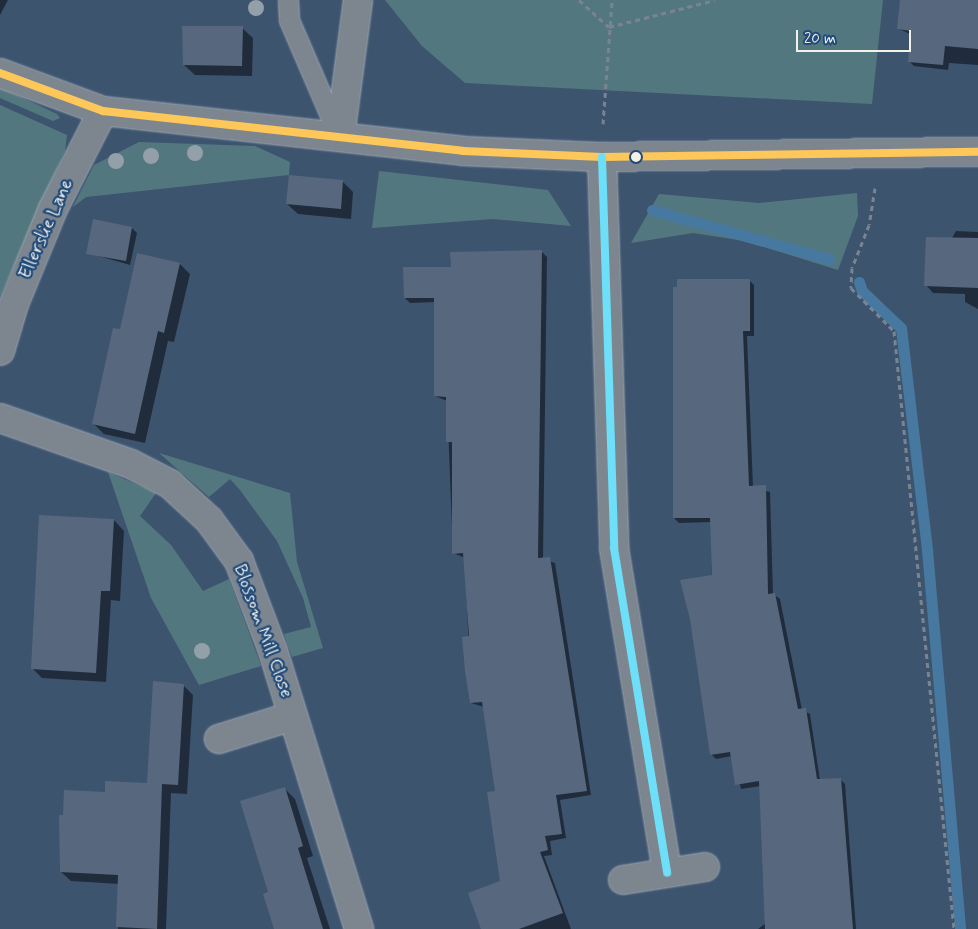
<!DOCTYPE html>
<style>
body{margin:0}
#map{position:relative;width:978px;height:929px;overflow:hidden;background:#3d546f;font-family:Mynerve,sans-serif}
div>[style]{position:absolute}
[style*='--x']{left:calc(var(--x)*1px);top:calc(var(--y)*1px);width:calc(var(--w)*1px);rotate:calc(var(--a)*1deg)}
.green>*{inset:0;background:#53777f}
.shadow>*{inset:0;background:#0007}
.stream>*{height:11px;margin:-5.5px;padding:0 5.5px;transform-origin:5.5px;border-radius:5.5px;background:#4779a0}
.building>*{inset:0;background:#57687e}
.path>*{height:3px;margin-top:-1.5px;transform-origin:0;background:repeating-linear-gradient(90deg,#798490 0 5px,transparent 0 9px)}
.roads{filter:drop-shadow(0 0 1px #9fa9b4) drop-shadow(0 0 1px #9fa9b4)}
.service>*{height:19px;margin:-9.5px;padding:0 9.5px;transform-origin:9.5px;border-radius:9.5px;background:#7d868f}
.minor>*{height:28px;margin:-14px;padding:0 14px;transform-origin:14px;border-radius:14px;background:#7d868f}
.tertiary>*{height:28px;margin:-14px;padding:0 14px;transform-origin:14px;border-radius:14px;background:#7d868f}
.bus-1>*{height:8px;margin:-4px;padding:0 4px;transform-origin:4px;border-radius:4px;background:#fdc75a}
.bus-2>*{height:8px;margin:-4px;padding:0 4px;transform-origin:4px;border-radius:4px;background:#6ddff8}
.trees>*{width:16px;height:16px;margin:-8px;border-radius:50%;background:#94a0a9}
.dots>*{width:14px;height:14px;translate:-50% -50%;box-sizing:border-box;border:2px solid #1f4a7a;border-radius:50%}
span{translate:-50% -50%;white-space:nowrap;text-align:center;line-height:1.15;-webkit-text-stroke:4.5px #1f4a7a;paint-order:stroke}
.street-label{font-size:18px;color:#f4f1e8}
.scale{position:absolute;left:796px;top:30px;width:115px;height:22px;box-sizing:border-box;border:2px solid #f4f1e8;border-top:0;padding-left:6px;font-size:15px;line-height:18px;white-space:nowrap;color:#f4f1e8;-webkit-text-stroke:4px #1f4a7a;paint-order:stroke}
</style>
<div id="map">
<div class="green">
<i style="clip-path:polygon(385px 0,883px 0,872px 104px,465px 83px,422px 46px)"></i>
<i style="clip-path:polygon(0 87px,57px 114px,60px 118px,53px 121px,0 98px)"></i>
<i style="clip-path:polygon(0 105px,67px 135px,65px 151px,0 297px)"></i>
<i style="clip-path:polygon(139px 142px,255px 146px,290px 162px,289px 175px,86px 197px,73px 207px,94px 165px)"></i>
<i style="clip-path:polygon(379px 171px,548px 190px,571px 226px,493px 219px,372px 228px)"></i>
<i style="clip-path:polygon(857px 193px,858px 216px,838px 270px,745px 241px,693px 233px,631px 243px,659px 194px,759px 203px)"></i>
<i style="clip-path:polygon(159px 453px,290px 493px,297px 562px,323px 648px,292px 657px,284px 634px,311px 627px,303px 598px,277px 541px,240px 490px,230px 479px,209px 497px)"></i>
<i style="clip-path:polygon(108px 472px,156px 493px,140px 516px,171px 545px,203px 591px,229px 579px,261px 666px,199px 685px,151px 598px)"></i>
</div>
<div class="shadow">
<i style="clip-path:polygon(0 0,8px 0,0 15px)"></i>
<i style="clip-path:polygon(902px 0,978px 0,978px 65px,949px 63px,948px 70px,914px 66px,909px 61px,912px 35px,899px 29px)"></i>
<i style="clip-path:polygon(242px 28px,253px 38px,252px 76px,195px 75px,184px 65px)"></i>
<i style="clip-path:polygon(343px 182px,353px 192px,351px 219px,298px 214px,287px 204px)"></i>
<i style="clip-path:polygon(132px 228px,137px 233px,130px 265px,88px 253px)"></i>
<i style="clip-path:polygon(956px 231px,978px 232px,978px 309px,965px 302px,965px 294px,933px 293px,926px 285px)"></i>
<i style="clip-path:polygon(542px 252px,547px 257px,543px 559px,555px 563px,591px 795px,560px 800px,566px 838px,550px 841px,552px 855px,544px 856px,571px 929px,483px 929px,502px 882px,497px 792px,484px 707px,471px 703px,465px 558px,453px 553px,447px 401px,435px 396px,436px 302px,410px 303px,405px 298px,452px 268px)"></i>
<i style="clip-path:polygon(180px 264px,190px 274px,174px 342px,168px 341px,145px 443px,104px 434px,93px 423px,121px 330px)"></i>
<i style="clip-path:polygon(749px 280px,754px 285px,754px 336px,747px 336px,753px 487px,770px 492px,773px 594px,780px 599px,802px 710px,810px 714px,820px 780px,840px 779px,845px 784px,856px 929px,758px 929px,766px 923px,761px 786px,741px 789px,732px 756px,716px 759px,711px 754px,712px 522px,679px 523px,674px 518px)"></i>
<i style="clip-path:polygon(114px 520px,124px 531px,120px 601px,111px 600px,106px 682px,42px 678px,32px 668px)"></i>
<i style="clip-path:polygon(184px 686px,193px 695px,187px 794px,171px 793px,166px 929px,118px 929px,119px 884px,71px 881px,61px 872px,106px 794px,148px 784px)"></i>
<i style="clip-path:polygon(285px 789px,295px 799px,313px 856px,307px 858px,330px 929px,275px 929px,270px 893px)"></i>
</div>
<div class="stream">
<i style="--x:652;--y:210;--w:184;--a:15.5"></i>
<i style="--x:859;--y:282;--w:9;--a:72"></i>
<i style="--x:862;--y:291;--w:54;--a:43.5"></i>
<i style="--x:901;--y:328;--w:224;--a:83.3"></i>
<i style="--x:927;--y:550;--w:380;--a:85"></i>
</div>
<div class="building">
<i style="clip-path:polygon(900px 0,978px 0,978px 49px,945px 46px,943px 65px,908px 62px,911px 31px,897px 29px)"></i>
<i style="clip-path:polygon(182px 26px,243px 26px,242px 66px,183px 65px)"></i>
<i style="clip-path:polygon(289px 175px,343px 180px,341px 209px,286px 204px)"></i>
<i style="clip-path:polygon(93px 219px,132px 227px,126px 261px,86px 254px)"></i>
<i style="clip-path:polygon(926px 237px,978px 238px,978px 288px,924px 286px)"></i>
<i style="clip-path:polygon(542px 250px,538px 558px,550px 557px,587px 791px,556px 795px,562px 834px,545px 836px,548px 850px,540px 852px,563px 913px,519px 929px,481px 929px,468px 893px,500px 881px,487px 792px,495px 791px,482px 702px,470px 703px,465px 671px,462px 637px,469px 636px,463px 553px,452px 554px,452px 442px,446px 442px,446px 397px,434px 396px,434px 298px,404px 298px,403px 267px,451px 267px,450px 252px)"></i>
<i style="clip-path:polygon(137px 253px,180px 263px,164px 333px,158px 331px,135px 434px,92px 424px,113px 328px,120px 329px)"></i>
<i style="clip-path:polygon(677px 279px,750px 279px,750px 331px,743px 331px,749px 486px,766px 485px,768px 594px,775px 593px,798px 709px,806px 708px,817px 779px,841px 778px,853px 929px,765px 929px,759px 781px,735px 785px,730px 752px,710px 755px,690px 619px,680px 580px,712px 575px,710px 518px,673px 518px,673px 287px,677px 287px)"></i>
<i style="clip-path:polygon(39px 515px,114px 519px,110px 591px,101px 591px,96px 673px,31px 669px)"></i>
<i style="clip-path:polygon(153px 681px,184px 684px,178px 785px,162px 784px,157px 929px,116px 927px,118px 875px,60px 872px,59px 815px,63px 815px,64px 790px,105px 792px,105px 781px,147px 783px)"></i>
<i style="clip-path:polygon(285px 787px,303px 846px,298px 848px,323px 929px,274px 929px,263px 894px,268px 892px,240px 801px)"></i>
</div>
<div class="path">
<i style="--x:579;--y:0;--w:40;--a:42"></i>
<i style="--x:609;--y:27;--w:109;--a:-14.3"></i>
<i style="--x:603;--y:124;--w:124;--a:-85.8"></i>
<i style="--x:875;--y:188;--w:37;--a:99"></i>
<i style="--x:869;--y:225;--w:46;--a:111.6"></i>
<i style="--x:852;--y:268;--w:20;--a:93"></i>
<i style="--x:851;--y:288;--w:61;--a:45"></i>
<i style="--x:894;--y:331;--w:601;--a:84.27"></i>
</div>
<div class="roads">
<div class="service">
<i style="--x:288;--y:0;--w:20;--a:87"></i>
<i style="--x:289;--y:20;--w:126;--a:66.7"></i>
</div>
<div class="minor">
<i style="--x:340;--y:137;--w:138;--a:-82.5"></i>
<i style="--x:602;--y:157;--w:391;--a:88.2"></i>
<i style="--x:614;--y:548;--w:329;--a:80.7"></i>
<i style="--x:0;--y:351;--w:49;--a:-73.4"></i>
<i style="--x:14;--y:304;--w:103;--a:-67.7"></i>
<i style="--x:53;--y:209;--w:110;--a:-63"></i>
<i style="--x:0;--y:418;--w:139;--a:19.3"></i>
<i style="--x:131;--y:464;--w:44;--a:27.1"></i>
<i style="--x:170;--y:484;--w:53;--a:42.7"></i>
<i style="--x:209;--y:520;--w:51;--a:53.8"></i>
<i style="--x:239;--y:561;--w:96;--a:69.3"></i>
<i style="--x:273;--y:651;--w:291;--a:72.8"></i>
<i style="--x:219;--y:739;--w:77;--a:-17.3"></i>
<i style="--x:623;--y:880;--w:83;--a:-9"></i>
</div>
<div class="tertiary">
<i style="--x:0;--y:73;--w:110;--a:20.3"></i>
<i style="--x:103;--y:111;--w:362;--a:6.3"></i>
<i style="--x:463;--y:151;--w:139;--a:2.5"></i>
<i style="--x:602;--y:157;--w:376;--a:-0.8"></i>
</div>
</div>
<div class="bus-1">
<i style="--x:0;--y:73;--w:110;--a:20.3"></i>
<i style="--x:103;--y:111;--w:362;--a:6.3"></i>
<i style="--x:463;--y:151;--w:139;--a:2.5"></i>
<i style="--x:602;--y:157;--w:376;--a:-0.8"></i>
</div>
<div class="bus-2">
<i style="--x:602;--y:157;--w:391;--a:88.2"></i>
<i style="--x:614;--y:548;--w:329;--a:80.7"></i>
</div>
<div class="trees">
<i style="left:256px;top:8px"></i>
<i style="left:195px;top:153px"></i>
<i style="left:151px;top:156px"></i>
<i style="left:116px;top:161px"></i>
<i style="left:202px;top:651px"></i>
</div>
<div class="dots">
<i style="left:636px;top:157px;background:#f4f1e8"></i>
</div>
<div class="street-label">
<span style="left:46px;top:229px;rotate:-66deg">Ellerslie Lane</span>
<span style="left:263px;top:631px;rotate:70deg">Blossom Mill Close</span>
</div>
<div class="scale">20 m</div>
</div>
